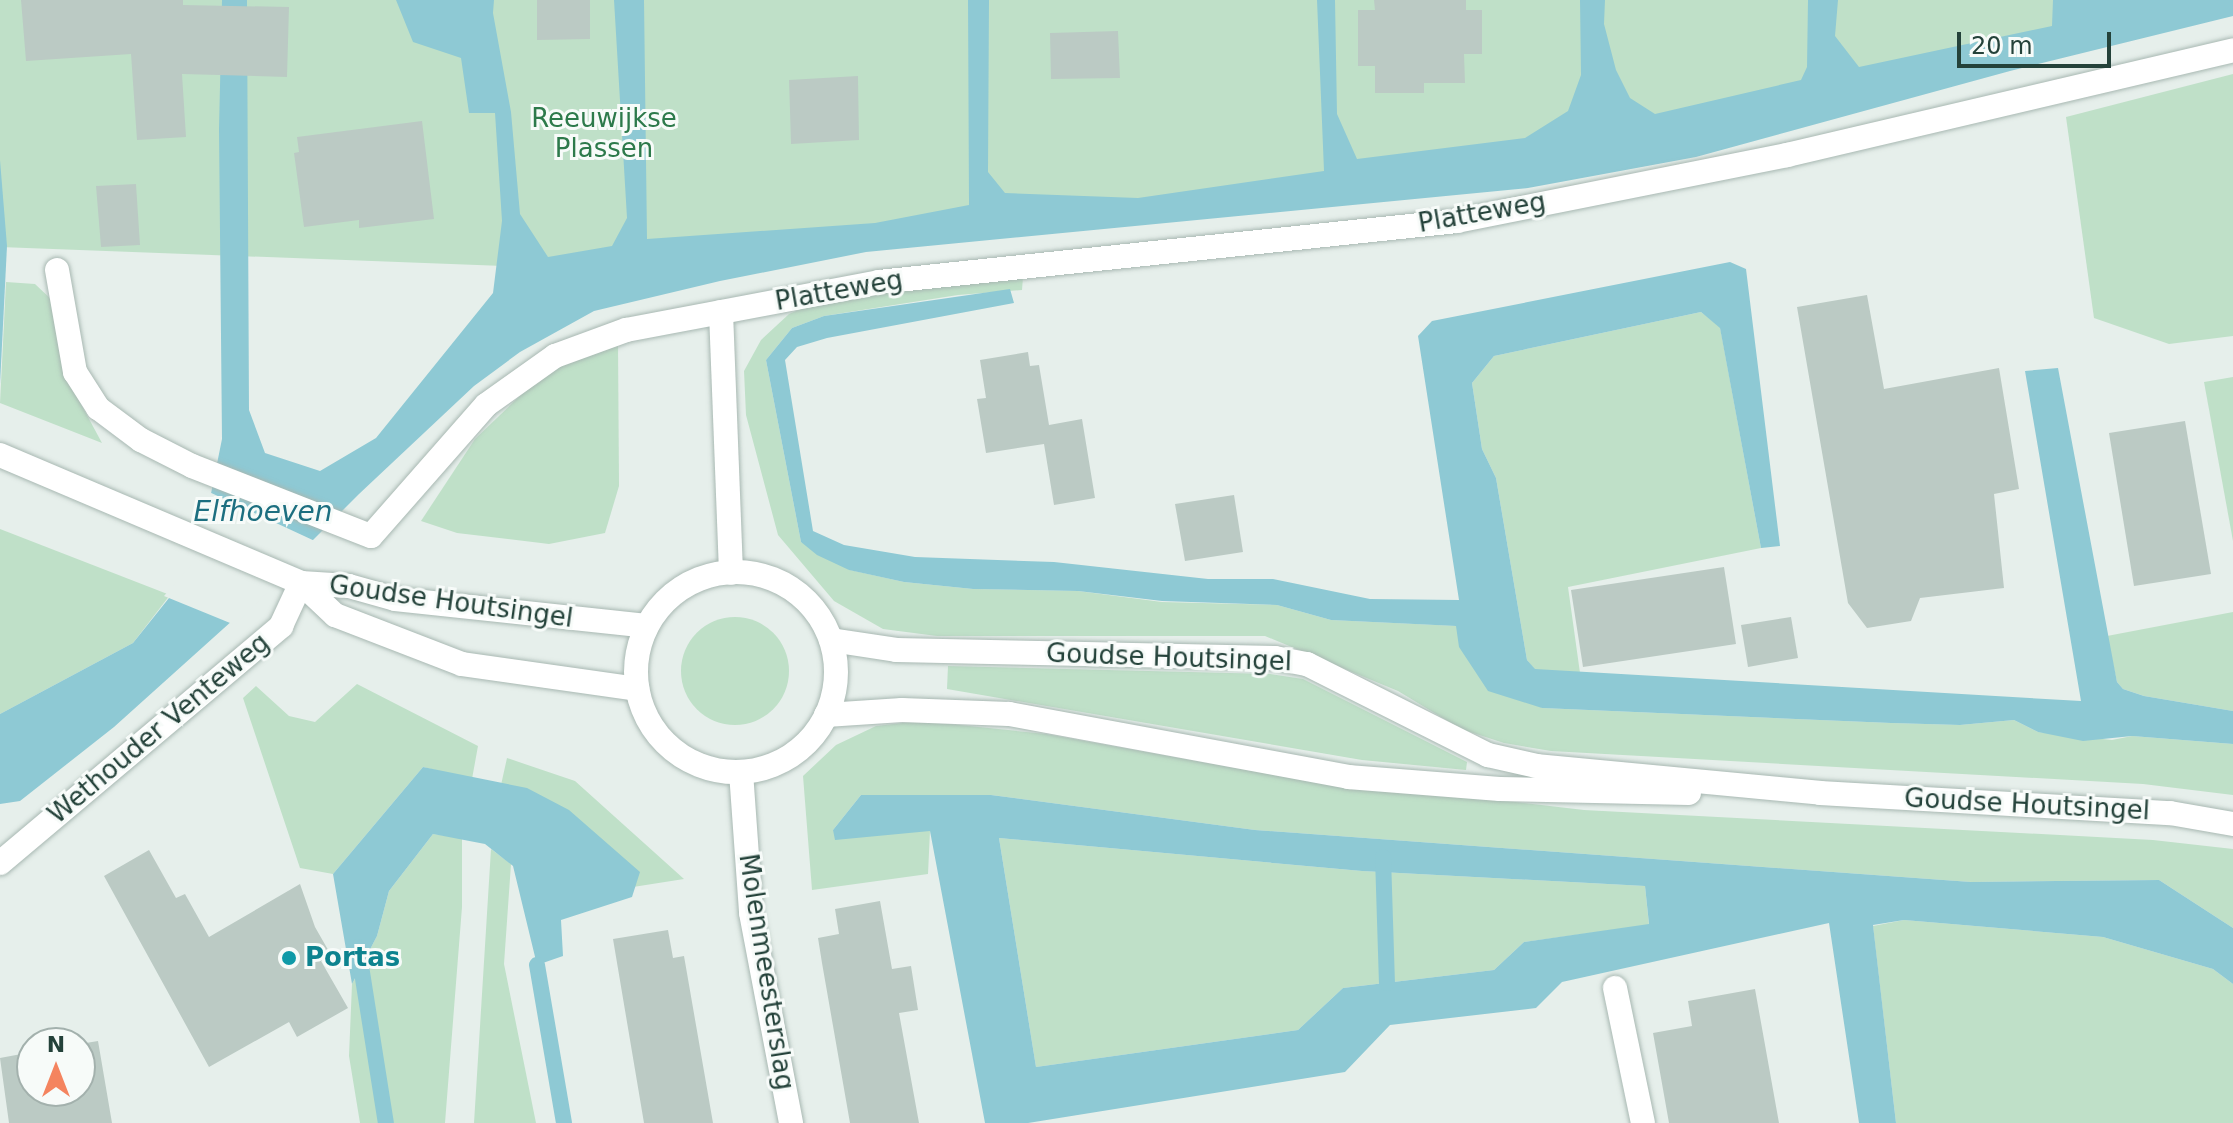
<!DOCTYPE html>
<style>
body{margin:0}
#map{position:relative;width:2233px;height:1123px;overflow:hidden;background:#e6efeb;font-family:"DejaVu Sans",sans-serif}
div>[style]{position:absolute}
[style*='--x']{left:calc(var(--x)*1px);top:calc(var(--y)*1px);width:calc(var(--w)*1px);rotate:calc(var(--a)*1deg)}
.green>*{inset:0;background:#bfe0c8}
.round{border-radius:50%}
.water>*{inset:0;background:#8ec9d4}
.pier>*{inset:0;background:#e6efeb}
.stream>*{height:16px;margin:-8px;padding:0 8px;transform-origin:8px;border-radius:8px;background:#8ec9d4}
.building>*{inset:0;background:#bbcac4}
.roads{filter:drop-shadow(0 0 2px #a8b8b2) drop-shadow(0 0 2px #a8b8b2)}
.minor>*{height:24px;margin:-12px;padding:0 12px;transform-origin:12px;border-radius:12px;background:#fff}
.secondary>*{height:24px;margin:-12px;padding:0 12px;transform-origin:12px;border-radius:12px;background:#fff}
.secondary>.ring{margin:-12px;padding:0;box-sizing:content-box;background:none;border:24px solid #fff;border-radius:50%}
.dots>*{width:22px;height:22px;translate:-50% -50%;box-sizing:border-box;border:4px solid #f7fbf9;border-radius:50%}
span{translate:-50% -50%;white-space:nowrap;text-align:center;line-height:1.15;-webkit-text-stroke:6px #f7fbf9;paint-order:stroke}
.park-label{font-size:26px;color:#2d7a4b}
.street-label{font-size:26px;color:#24423a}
.culture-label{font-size:26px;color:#0d838f;font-weight:700}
.left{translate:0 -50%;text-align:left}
.water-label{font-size:28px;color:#1c6f80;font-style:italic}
.north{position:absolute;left:16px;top:1027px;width:80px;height:80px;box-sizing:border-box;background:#f7fbf9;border:2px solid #a3b1ad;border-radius:50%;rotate:0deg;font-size:22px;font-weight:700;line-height:32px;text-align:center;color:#24423a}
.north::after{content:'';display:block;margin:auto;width:28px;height:36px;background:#f4845f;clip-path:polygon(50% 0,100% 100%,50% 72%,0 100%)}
.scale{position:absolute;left:1957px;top:32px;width:154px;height:36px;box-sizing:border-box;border:4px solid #24423a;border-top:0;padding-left:10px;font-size:24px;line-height:28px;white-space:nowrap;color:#24423a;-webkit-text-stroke:6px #f7fbf9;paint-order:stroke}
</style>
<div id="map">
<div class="green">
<i style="clip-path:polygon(0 0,2211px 0,1446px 190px,636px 271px,0 247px)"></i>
<i style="clip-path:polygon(2233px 74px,2233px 336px,2169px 344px,2094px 318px,2066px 117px)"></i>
<i style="clip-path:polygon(1023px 277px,1022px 290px,958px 295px,824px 316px,792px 328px,766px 360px,801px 542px,850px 570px,904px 582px,973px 589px,1078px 591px,1162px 602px,1277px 605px,1331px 620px,1457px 626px,1542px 708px,1891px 723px,1960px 725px,2014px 720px,2038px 732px,2112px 740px,2132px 736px,2233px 744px,2233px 795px,2143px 784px,1551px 751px,1504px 743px,1461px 729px,1398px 691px,1265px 636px,937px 636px,883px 629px,834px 601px,778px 535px,746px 415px,744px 371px,761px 340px,789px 314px,822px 300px)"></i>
<i style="clip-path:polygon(6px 282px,35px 284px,52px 300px,69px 382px,102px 443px,0 403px)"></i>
<i style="clip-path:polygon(1701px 312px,1720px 327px,1761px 548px,1568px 587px,1580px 673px,1535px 670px,1527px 660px,1496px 478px,1482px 449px,1472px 383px,1494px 356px)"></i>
<i style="clip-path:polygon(618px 344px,619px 486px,605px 533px,549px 544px,457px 533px,421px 521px,475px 439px,550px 367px)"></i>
<i style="clip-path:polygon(2233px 377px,2233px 541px,2204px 382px)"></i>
<i style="clip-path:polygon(0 529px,170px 595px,133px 643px,0 714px)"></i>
<i style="clip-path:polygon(2233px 612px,2233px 711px,2144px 696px,2123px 689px,2117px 682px,2107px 636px)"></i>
<i class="round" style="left:681px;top:617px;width:108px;height:108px"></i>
<i style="clip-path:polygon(948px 666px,1270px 674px,1303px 679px,1467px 762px,1466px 770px,1362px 760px,947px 689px)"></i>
<i style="clip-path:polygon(357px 684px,478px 746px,472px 779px,423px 767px,333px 874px,300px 868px,243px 698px,256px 686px,289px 716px,315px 722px)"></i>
<i style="clip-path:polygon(920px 721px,1046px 734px,1246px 770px,1584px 810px,2153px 840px,2233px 849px,2233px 928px,2159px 880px,1971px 882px,1255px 830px,991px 795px,861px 795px,833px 830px,930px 831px,928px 874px,812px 890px,803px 776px,836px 745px,876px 726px)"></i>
<i style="clip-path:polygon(507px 758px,575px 781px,684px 879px,633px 887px,527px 789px,501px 785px)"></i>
<i style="clip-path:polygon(433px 834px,462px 838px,462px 907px,445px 1123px,360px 1123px,349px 1056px,352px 984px,377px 936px,389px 891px)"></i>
<i style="clip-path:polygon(999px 838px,1362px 871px,1645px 886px,1649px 925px,1524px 942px,1494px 970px,1343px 988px,1298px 1030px,1036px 1067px)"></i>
<i style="clip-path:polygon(491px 849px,511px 864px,504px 964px,536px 1123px,474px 1123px)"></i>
<i style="clip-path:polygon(1904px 920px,2103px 937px,2213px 969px,2233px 984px,2233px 1123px,1896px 1123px,1873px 926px)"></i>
</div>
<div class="water">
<i style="clip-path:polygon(222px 0,247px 0,249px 410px,265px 453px,320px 471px,376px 438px,493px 293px,502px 221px,495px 113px,469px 113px,461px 58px,413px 42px,396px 0,494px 0,493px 13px,511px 112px,520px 214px,548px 257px,612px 246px,627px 218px,614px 0,644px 0,647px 239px,875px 223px,969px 205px,968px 0,989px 0,988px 172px,1005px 193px,1138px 198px,1324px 171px,1317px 0,1335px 0,1337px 114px,1357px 159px,1525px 138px,1568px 111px,1581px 75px,1580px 0,1605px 0,1604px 24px,1616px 70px,1630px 98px,1655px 114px,1801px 80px,1807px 67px,1808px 0,1838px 0,1835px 36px,1859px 67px,2052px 26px,2053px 0,2233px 0,2233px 16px,2010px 71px,1696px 157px,1528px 188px,866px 252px,720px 281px,594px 311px,520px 352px,474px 386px,359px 494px,233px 620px,114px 727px,20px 801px,0 804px,0 714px,133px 643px,197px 563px,222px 439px,219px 129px)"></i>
<i style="clip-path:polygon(0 160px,7px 246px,0 384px)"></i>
<i style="clip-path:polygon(1730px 262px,1746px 269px,1780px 546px,1761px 548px,1720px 328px,1701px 312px,1494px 356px,1472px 383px,1482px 449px,1496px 478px,1527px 660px,1535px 669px,2081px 701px,2025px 371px,2058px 368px,2117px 682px,2123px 689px,2144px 696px,2233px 711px,2233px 744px,2132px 736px,2083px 741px,2038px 732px,2014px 720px,1960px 725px,1891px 723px,1542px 708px,1488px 691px,1459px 647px,1456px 626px,1331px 620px,1277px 605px,1162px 601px,1078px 591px,973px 589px,904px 582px,849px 570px,817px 555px,801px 542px,766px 360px,792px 328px,824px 316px,1010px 289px,1014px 303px,827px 338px,797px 347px,785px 360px,813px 531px,844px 545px,915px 557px,1054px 562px,1208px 579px,1273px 579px,1370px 599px,1459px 600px,1418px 336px,1432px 321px)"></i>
<i style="clip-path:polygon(423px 767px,527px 788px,569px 810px,640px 872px,632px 897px,561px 920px,563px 956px,537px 965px,513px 866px,485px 844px,433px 834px,389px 891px,377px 936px,352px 984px,333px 874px)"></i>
<i style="clip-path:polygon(evenodd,861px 795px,991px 795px,1255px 830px,1971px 882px,2159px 880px,2233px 928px,2233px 984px,2213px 969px,2103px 937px,1904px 920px,1873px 925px,1896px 1123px,1859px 1123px,1829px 923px,1562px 982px,1536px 1008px,1390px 1025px,1345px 1072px,1028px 1123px,985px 1123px,930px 831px,835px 840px,833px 830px,861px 795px,999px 838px,1362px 871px,1645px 886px,1649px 924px,1524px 942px,1494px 970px,1343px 988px,1298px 1030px,1036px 1067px,999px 838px)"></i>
</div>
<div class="pier">
<i style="clip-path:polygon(207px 491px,317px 542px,235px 625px,164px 596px,194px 562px)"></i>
</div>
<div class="stream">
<i style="--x:1383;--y:857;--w:126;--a:88.2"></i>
<i style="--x:358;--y:947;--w:178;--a:81"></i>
<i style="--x:537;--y:965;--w:160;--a:80.3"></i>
</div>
<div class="building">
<i style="clip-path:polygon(21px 0,183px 0,183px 5px,289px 7px,287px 77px,182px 74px,186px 137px,137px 140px,131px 54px,26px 61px)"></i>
<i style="clip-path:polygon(537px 0,590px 0,590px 39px,537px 40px)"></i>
<i style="clip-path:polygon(1374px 0,1466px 0,1466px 10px,1482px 10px,1482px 54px,1464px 54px,1465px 83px,1424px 83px,1424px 93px,1375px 93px,1375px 66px,1358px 66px,1358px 10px,1375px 10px)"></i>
<i style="clip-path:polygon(1118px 31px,1120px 78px,1051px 79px,1050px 33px)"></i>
<i style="clip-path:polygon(858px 76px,859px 140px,791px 144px,789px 80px)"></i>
<i style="clip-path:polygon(422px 121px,434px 219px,359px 228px,359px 220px,304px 227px,294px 153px,299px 152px,297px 137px)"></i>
<i style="clip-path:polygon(136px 184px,140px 245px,101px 247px,96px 186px)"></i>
<i style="clip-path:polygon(1867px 295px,1884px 389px,1999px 368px,2019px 489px,1994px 494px,2004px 588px,1920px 598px,1911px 621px,1867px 628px,1848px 603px,1797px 307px)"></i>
<i style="clip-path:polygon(1028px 352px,1030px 366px,1039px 365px,1049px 425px,1082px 419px,1095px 498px,1054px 505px,1044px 444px,986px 453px,977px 399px,986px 398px,980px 360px)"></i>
<i style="clip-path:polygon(2185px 421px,2211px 574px,2134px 586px,2109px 433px)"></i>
<i style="clip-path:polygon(1234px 495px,1243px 552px,1185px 561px,1175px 504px)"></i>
<i style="clip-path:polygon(1724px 567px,1736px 644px,1583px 667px,1571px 590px)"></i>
<i style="clip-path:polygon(1791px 617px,1798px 658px,1748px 667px,1741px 625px)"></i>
<i style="clip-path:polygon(149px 850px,176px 898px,185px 894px,209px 937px,300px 884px,315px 927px,331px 955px,321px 961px,348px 1008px,297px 1037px,289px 1022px,209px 1067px,104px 876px)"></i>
<i style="clip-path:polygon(880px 901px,892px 969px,911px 966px,918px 1010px,899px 1013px,919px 1123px,850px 1123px,822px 963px,818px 938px,839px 934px,835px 909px)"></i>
<i style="clip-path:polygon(668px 930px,673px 958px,684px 956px,713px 1123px,644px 1123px,613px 939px)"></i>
<i style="clip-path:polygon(1755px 989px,1779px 1123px,1669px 1123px,1653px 1033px,1692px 1026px,1688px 1001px)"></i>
<i style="clip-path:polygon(98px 1041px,112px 1123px,9px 1123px,0 1058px,32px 1052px,32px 1091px,80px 1091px,80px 1044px)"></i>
</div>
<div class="roads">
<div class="minor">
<i style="--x:57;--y:270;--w:104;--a:80"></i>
<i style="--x:75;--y:372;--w:43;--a:57.4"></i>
<i style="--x:98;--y:408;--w:54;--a:36.7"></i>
<i style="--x:141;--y:440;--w:57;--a:27"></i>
<i style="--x:192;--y:466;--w:192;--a:21.4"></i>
<i style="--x:371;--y:536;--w:174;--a:-48.7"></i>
<i style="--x:486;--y:405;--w:85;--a:-35.4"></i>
<i style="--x:555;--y:356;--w:76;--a:-20.1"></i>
<i style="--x:626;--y:330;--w:258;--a:-10.7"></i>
<i style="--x:879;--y:282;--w:581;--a:-6.02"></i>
<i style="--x:1457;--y:221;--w:337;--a:-11.3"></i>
<i style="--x:1787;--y:155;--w:458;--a:-13.2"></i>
<i style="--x:721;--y:312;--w:261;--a:87.8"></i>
<i style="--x:741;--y:772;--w:141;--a:85.9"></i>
<i style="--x:751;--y:913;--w:214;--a:79.2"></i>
<i style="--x:0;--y:863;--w:368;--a:-40.1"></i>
<i style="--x:281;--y:626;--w:47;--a:-65.1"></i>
<i style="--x:1615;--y:988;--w:138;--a:78.3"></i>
</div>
<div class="secondary">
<i style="--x:0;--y:455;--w:327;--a:23"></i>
<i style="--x:301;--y:583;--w:48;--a:3.6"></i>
<i style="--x:349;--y:586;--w:48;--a:15.8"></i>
<i style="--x:395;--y:599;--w:253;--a:6.1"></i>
<i class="ring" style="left:636px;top:572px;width:176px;height:176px"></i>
<i style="--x:301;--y:583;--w:47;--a:43.3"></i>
<i style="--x:335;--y:615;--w:136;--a:21.1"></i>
<i style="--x:462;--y:664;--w:177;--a:8.1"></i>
<i style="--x:831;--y:640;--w:66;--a:8.7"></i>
<i style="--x:896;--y:650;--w:379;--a:1.2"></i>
<i style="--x:1275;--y:658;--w:33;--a:11"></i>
<i style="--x:1307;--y:664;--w:203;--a:26.7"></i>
<i style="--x:1488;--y:755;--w:50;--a:12.7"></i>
<i style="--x:1537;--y:766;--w:284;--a:5.4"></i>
<i style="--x:1820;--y:793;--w:351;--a:3.3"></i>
<i style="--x:2170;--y:813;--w:64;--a:9.9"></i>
<i style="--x:826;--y:715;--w:76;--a:-3.8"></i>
<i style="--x:902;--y:710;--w:107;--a:2.1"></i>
<i style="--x:1009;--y:714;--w:345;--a:10.5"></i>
<i style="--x:1348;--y:777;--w:152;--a:4.5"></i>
<i style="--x:1500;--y:789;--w:189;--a:1.2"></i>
</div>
</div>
<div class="dots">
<i style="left:289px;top:958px;background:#0f9aa8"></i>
</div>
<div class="park-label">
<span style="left:604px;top:134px">Reeuwijkse<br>Plassen</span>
</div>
<div class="street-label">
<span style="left:1482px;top:213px;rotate:-10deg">Platteweg</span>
<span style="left:839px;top:291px;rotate:-10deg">Platteweg</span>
<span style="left:451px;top:602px;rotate:8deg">Goudse Houtsingel</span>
<span style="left:1169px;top:658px;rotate:2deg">Goudse Houtsingel</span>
<span style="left:159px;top:729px;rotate:-40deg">Wethouder Venteweg</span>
<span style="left:2027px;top:805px;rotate:3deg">Goudse Houtsingel</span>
<span style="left:766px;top:972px;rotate:81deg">Molenmeesterslag</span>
</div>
<div class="culture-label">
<span class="left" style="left:305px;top:958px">Portas</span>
</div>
<div class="water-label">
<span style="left:263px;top:512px">Elfhoeven</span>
</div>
<div class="north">N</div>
<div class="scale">20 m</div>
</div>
